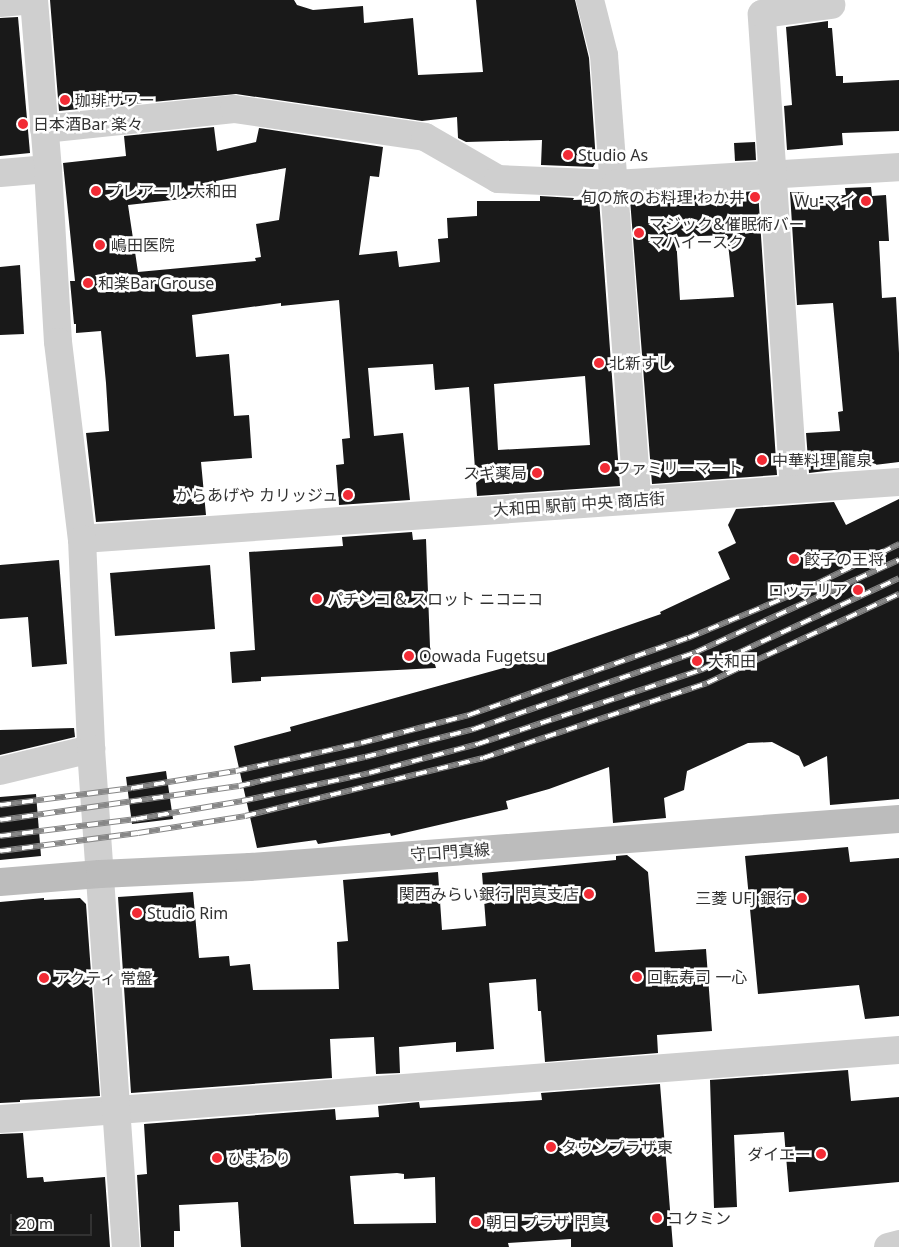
<!DOCTYPE html>
<meta charset="utf-8">
<style>
body{margin:0}
#map{position:relative;width:899px;height:1247px;overflow:hidden;background:#fff;font-family:"Noto Sans","Noto Sans JP",sans-serif}
div>[style]{position:absolute}
[style*='--x']{left:calc(var(--x)*1px);top:calc(var(--y)*1px);width:calc(var(--w)*1px);rotate:calc(var(--a)*1deg)}
.building>*{inset:0;background:#191919}
.minor>*{height:28px;margin:-14px;padding:0 14px;transform-origin:14px;border-radius:14px;background:#cfcfcf}
.tertiary>*{height:28px;margin:-14px;padding:0 14px;transform-origin:14px;border-radius:14px;background:#cfcfcf}
.secondary>*{height:28px;margin:-14px;padding:0 14px;transform-origin:14px;border-radius:14px;background:#bcbcbc}
.rail>*{height:5.5px;margin-top:-2.75px;transform-origin:0;background:repeating-linear-gradient(90deg,#fff 0 11px,#878787 0 22px);box-sizing:border-box;border-block:1px solid #878787}
.dots>*{width:14px;height:14px;translate:-50% -50%;box-sizing:border-box;border:2px solid #fff;border-radius:50%}
span{translate:-50% -50%;white-space:nowrap;text-align:center;line-height:1.15;-webkit-text-stroke:5px #fff;paint-order:stroke}
.poi-label{font-size:16px;color:#323232}
.left{translate:0 -50%;text-align:left}
.right{translate:-100% -50%;text-align:right}
.street-label{font-size:16px;color:#323232}
.scale{position:absolute;left:10px;top:1214px;width:82px;height:22px;box-sizing:border-box;border:2px solid #323232;border-top:0;padding-left:6px;font-size:15px;line-height:18px;white-space:nowrap;color:#323232;-webkit-text-stroke:4px #fff;paint-order:stroke}
</style>
<div id="map">
<div class="building">
<i style="clip-path:polygon(50px 0,294px 0,297px 5px,313px 10px,363px 6px,364px 23px,413px 18px,418px 75px,483px 72px,476px 0,575px 0,589px 58px,596px 162px,593px 167px,541px 165px,542px 140px,466px 142px,458px 138px,457px 117px,422px 121px,236px 94px,59px 111px)"></i>
<i style="clip-path:polygon(18px 17px,30px 153px,0 156px,0 18px)"></i>
<i style="clip-path:polygon(828px 21px,828px 28px,832px 28px,836px 76px,843px 76px,843px 83px,899px 80px,899px 131px,842px 133px,843px 145px,787px 150px,784px 106px,792px 105px,786px 27px)"></i>
<i style="clip-path:polygon(evenodd,214px 127px,217px 151px,256px 142px,259px 128px,383px 147px,379px 177px,370px 176px,359px 255px,397px 251px,399px 267px,440px 262px,438px 239px,448px 238px,447px 218px,477px 216px,477px 201px,540px 201px,540px 196px,574px 198px,573px 200px,599px 199px,620px 486px,477px 496px,469px 387px,435px 390px,433px 364px,368px 368px,374px 436px,403px 433px,410px 500px,339px 505px,336px 465px,344px 464px,342px 439px,350px 438px,339px 300px,281px 306px,281px 303px,192px 315px,196px 357px,229px 354px,234px 416px,249px 415px,252px 458px,201px 462px,206px 515px,96px 522px,86px 433px,109px 431px,106px 383px,101px 331px,76px 333px,76px 324px,74px 324px,70px 281px,75px 281px,63px 163px,126px 156px,124px 136px,214px 127px,286px 168px,279px 220px,256px 224px,261px 257px,255px 258px,256px 261px,138px 272px,128px 205px,217px 195px,216px 181px,286px 168px,214px 127px,585px 376px,590px 445px,498px 450px,494px 384px,585px 376px)"></i>
<i style="clip-path:polygon(755px 142px,756px 160px,735px 161px,734px 143px)"></i>
<i style="clip-path:polygon(871px 187px,872px 196px,886px 195px,889px 241px,879px 241px,882px 298px,896px 297px,899px 353px,899px 462px,809px 473px,806px 433px,840px 431px,838px 412px,843px 411px,833px 303px,797px 305px,790px 192px,804px 192px,804px 197px,846px 195px,845px 188px)"></i>
<i style="clip-path:polygon(evenodd,758px 191px,777px 475px,652px 484px,630px 199px,758px 191px,727px 235px,734px 297px,680px 300px,676px 237px,727px 235px)"></i>
<i style="clip-path:polygon(20px 265px,24px 334px,0 335px,0 267px)"></i>
<i style="clip-path:polygon(899px 499px,899px 799px,830px 805px,827px 756px,804px 767px,799px 756px,772px 742px,748px 743px,687px 771px,684px 790px,664px 798px,666px 818px,613px 823px,609px 767px,549px 789px,506px 801px,508px 809px,391px 836px,390px 833px,318px 844px,316px 840px,257px 848px,234px 746px,291px 731px,290px 727px,507px 667px,661px 614px,660px 612px,730px 579px,718px 552px,736px 543px,728px 525px,736px 509px,834px 502px,846px 525px)"></i>
<i style="clip-path:polygon(412px 532px,413px 540px,426px 539px,430px 647px,436px 668px,261px 677px,261px 681px,232px 683px,230px 652px,255px 650px,249px 552px,343px 546px,342px 537px)"></i>
<i style="clip-path:polygon(59px 560px,67px 664px,32px 667px,28px 617px,0 619px,0 565px)"></i>
<i style="clip-path:polygon(210px 565px,215px 629px,115px 636px,110px 573px)"></i>
<i style="clip-path:polygon(74px 728px,75px 737px,0 755px,0 730px)"></i>
<i style="clip-path:polygon(166px 771px,173px 819px,132px 824px,126px 777px)"></i>
<i style="clip-path:polygon(36px 794px,41px 856px,0 860px,0 797px)"></i>
<i style="clip-path:polygon(848px 847px,850px 862px,899px 858px,899px 1016px,865px 1019px,859px 985px,758px 994px,745px 856px)"></i>
<i style="clip-path:polygon(627px 855px,648px 872px,655px 952px,706px 949px,712px 1031px,657px 1035px,658px 1053px,545px 1062px,541px 1011px,538px 1011px,536px 979px,489px 983px,494px 1049px,456px 1052px,456px 1042px,399px 1047px,400px 1073px,376px 1074px,374px 1037px,330px 1039px,332px 1078px,131px 1093px,118px 897px,193px 892px,199px 958px,229px 956px,230px 966px,250px 964px,253px 990px,339px 989px,337px 942px,348px 941px,343px 880px,438px 872px,442px 930px,486px 926px,482px 873px,616px 860px,616px 856px)"></i>
<i style="clip-path:polygon(44px 898px,44px 900px,80px 898px,86px 904px,100px 1096px,20px 1100px,20px 1102px,0 1103px,0 902px)"></i>
<i style="clip-path:polygon(848px 1070px,851px 1101px,899px 1097px,899px 1182px,789px 1192px,784px 1132px,734px 1135px,737px 1207px,714px 1208px,710px 1080px)"></i>
<i style="clip-path:polygon(evenodd,660px 1084px,673px 1247px,571px 1247px,571px 1239px,508px 1243px,509px 1247px,241px 1247px,238px 1202px,179px 1205px,180px 1231px,174px 1231px,174px 1247px,141px 1247px,137px 1175px,147px 1174px,144px 1124px,335px 1109px,336px 1120px,379px 1117px,378px 1106px,419px 1102px,420px 1108px,542px 1100px,541px 1093px,660px 1084px,397px 1173px,404px 1174px,404px 1179px,435px 1177px,436px 1223px,354px 1224px,350px 1176px,397px 1173px)"></i>
<i style="clip-path:polygon(23px 1133px,27px 1178px,43px 1177px,44px 1182px,105px 1177px,110px 1247px,0 1247px,0 1134px)"></i>
</div>
<div class="minor">
<i style="--x:590;--y:0;--w:57;--a:75.7"></i>
<i style="--x:604;--y:55;--w:445;--a:85.7"></i>
<i style="--x:0;--y:3;--w:34;--a:-5"></i>
<i style="--x:44;--y:129;--w:191;--a:-6"></i>
<i style="--x:234;--y:109;--w:193;--a:8.3"></i>
<i style="--x:425;--y:137;--w:84;--a:29.9"></i>
<i style="--x:498;--y:179;--w:117;--a:2.4"></i>
<i style="--x:615;--y:184;--w:285;--a:-3.4"></i>
<i style="--x:0;--y:173;--w:48;--a:-4.8"></i>
<i style="--x:794;--y:489;--w:476;--a:-93.9"></i>
<i style="--x:762;--y:14;--w:70;--a:-7.4"></i>
<i style="--x:82;--y:539;--w:819;--a:-3.99"></i>
<i style="--x:0;--y:771;--w:94;--a:-13.6"></i>
<i style="--x:0;--y:1119;--w:902;--a:-4.39"></i>
<i style="--x:888;--y:1247;--w:11;--a:-15"></i>
</div>
<div class="tertiary">
<i style="--x:34;--y:0;--w:170;--a:85.3"></i>
<i style="--x:48;--y:169;--w:173;--a:86.7"></i>
<i style="--x:58;--y:342;--w:198;--a:83.1"></i>
<i style="--x:82;--y:539;--w:210;--a:87.5"></i>
<i style="--x:91;--y:749;--w:499;--a:86"></i>
</div>
<div class="secondary">
<i style="--x:0;--y:882;--w:100;--a:-4.6"></i>
<i style="--x:100;--y:874;--w:150;--a:-2.7"></i>
<i style="--x:250;--y:867;--w:651;--a:-4.23"></i>
</div>
<div class="rail">
<i style="--x:0;--y:805;--w:133;--a:-7.3"></i>
<i style="--x:132;--y:788;--w:105;--a:-9.3"></i>
<i style="--x:236;--y:771;--w:128;--a:-12.6"></i>
<i style="--x:361;--y:743;--w:112;--a:-14.5"></i>
<i style="--x:469;--y:715;--w:232;--a:-19.4"></i>
<i style="--x:688;--y:638;--w:122;--a:-22.6"></i>
<i style="--x:801;--y:591;--w:109;--a:-25.6"></i>
<i style="--x:0;--y:820;--w:241;--a:-8.1"></i>
<i style="--x:239;--y:786;--w:129;--a:-13"></i>
<i style="--x:365;--y:757;--w:113;--a:-14.4"></i>
<i style="--x:474;--y:729;--w:235;--a:-19.1"></i>
<i style="--x:696;--y:652;--w:223;--a:-24.4"></i>
<i style="--x:0;--y:836;--w:137;--a:-7.1"></i>
<i style="--x:136;--y:819;--w:108;--a:-9.6"></i>
<i style="--x:242;--y:801;--w:130;--a:-12.4"></i>
<i style="--x:369;--y:773;--w:113;--a:-14.9"></i>
<i style="--x:478;--y:744;--w:235;--a:-18.4"></i>
<i style="--x:701;--y:670;--w:218;--a:-24.9"></i>
<i style="--x:0;--y:851;--w:139;--a:-7.4"></i>
<i style="--x:138;--y:833;--w:108;--a:-9"></i>
<i style="--x:245;--y:816;--w:245;--a:-13.7"></i>
<i style="--x:483;--y:758;--w:236;--a:-18.5"></i>
<i style="--x:707;--y:683;--w:212;--a:-24.9"></i>
</div>
<div class="dots">
<i style="left:65px;top:100px;background:#f22b35"></i>
<i style="left:23px;top:124px;background:#f22b35"></i>
<i style="left:568px;top:155px;background:#f22b35"></i>
<i style="left:96px;top:191px;background:#f22b35"></i>
<i style="left:755px;top:197px;background:#f22b35"></i>
<i style="left:866px;top:201px;background:#f22b35"></i>
<i style="left:639px;top:233px;background:#f22b35"></i>
<i style="left:100px;top:245px;background:#f22b35"></i>
<i style="left:88px;top:283px;background:#f22b35"></i>
<i style="left:599px;top:363px;background:#f22b35"></i>
<i style="left:762px;top:460px;background:#f22b35"></i>
<i style="left:605px;top:468px;background:#f22b35"></i>
<i style="left:537px;top:473px;background:#f22b35"></i>
<i style="left:348px;top:495px;background:#f22b35"></i>
<i style="left:794px;top:559px;background:#f22b35"></i>
<i style="left:858px;top:590px;background:#f22b35"></i>
<i style="left:317px;top:599px;background:#f22b35"></i>
<i style="left:409px;top:656px;background:#f22b35"></i>
<i style="left:697px;top:661px;background:#f22b35"></i>
<i style="left:589px;top:894px;background:#f22b35"></i>
<i style="left:802px;top:898px;background:#f22b35"></i>
<i style="left:137px;top:913px;background:#f22b35"></i>
<i style="left:637px;top:977px;background:#f22b35"></i>
<i style="left:44px;top:978px;background:#f22b35"></i>
<i style="left:551px;top:1147px;background:#f22b35"></i>
<i style="left:821px;top:1154px;background:#f22b35"></i>
<i style="left:217px;top:1158px;background:#f22b35"></i>
<i style="left:657px;top:1218px;background:#f22b35"></i>
<i style="left:476px;top:1222px;background:#f22b35"></i>
</div>
<div class="poi-label">
<span class="left" style="left:75px;top:100px">珈琲サワー</span>
<span class="left" style="left:33px;top:124px">日本酒Bar 楽々</span>
<span class="left" style="left:578px;top:155px">Studio As</span>
<span class="left" style="left:106px;top:191px">プレアール 大和田</span>
<span class="right" style="left:745px;top:197px">旬の旅のお料理 わか井</span>
<span class="right" style="left:856px;top:201px">Wu-マイ</span>
<span class="left" style="left:649px;top:233px">マジック&amp;催眠術バー<br>マハイースク</span>
<span class="left" style="left:111px;top:245px">嶋田医院</span>
<span class="left" style="left:98px;top:283px">和楽Bar Grouse</span>
<span class="left" style="left:609px;top:363px">北新すし</span>
<span class="left" style="left:772px;top:460px">中華料理 龍泉</span>
<span class="left" style="left:615px;top:468px">ファミリーマート</span>
<span class="right" style="left:527px;top:473px">スギ薬局</span>
<span class="right" style="left:338px;top:495px">からあげや カリッジュ</span>
<span class="left" style="left:804px;top:559px">餃子の王将</span>
<span class="right" style="left:848px;top:590px">ロッテリア</span>
<span class="left" style="left:327px;top:599px">パチンコ &amp; スロット ニコニコ</span>
<span class="left" style="left:419px;top:656px">Oowada Fugetsu</span>
<span class="left" style="left:708px;top:661px">大和田</span>
<span class="right" style="left:579px;top:894px">関西みらい銀行 門真支店</span>
<span class="right" style="left:792px;top:898px">三菱 UFJ 銀行</span>
<span class="left" style="left:147px;top:913px">Studio Rim</span>
<span class="left" style="left:647px;top:977px">回転寿司 一心</span>
<span class="left" style="left:54px;top:978px">アクティ 常盤</span>
<span class="left" style="left:561px;top:1147px">タウンプラザ東</span>
<span class="right" style="left:811px;top:1154px">ダイエー</span>
<span class="left" style="left:227px;top:1158px">ひまわり</span>
<span class="left" style="left:667px;top:1218px">コクミン</span>
<span class="left" style="left:486px;top:1222px">朝日 プラザ 門真</span>
</div>
<div class="street-label">
<span style="left:579px;top:504px;rotate:-4deg">大和田 駅前 中央 商店街</span>
<span style="left:450px;top:852px;rotate:-4deg">守口門真線</span>
</div>
<div class="scale">20 m</div>
</div>
